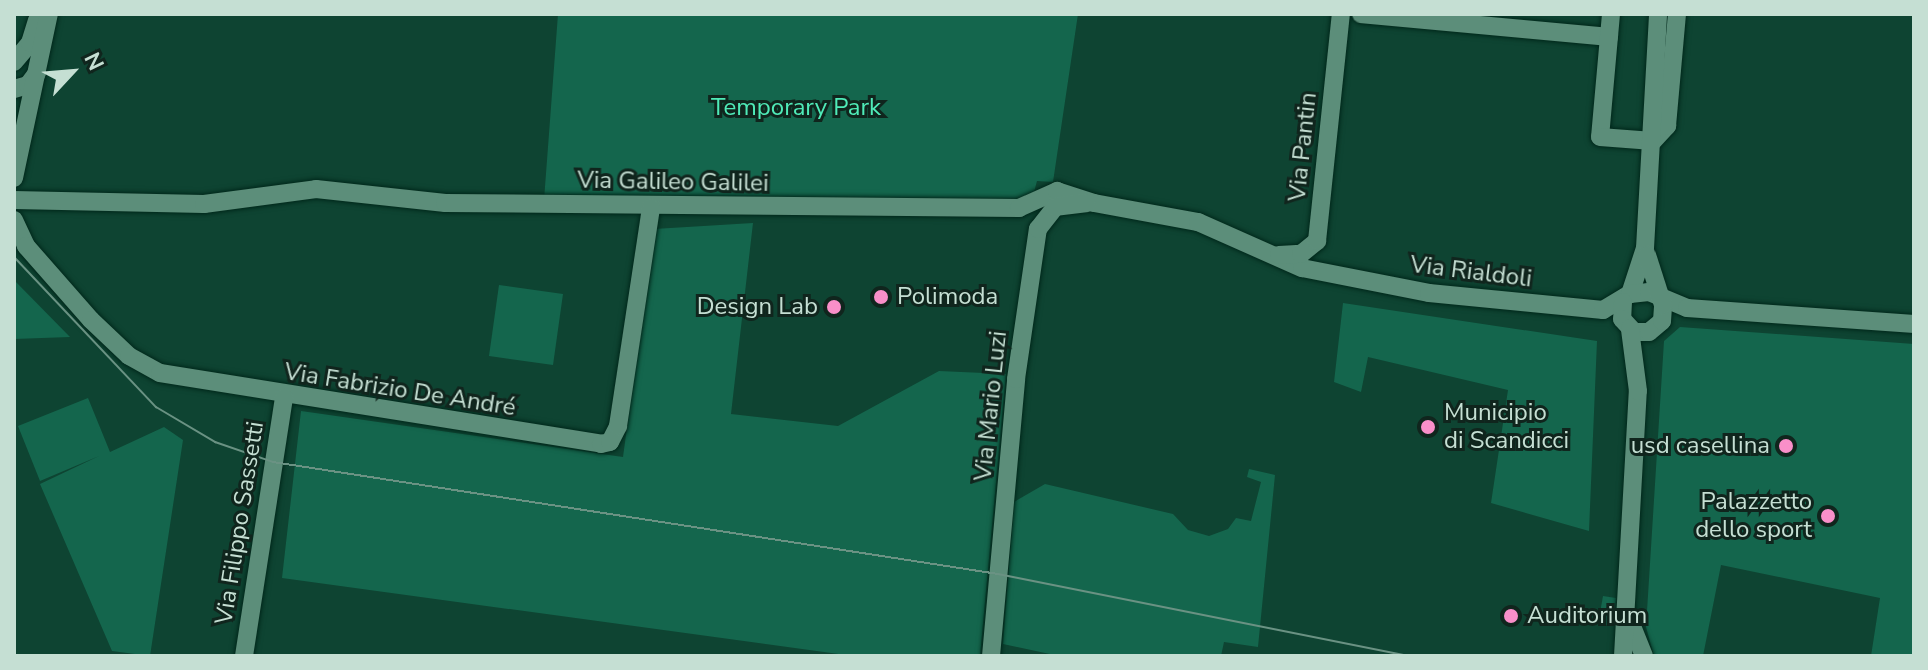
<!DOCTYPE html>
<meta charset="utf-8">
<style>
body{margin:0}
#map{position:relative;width:1928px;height:670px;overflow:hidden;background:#0e4432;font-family:"Nunito Sans",sans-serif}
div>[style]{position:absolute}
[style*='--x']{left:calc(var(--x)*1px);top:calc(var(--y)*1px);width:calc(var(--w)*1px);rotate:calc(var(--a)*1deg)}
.green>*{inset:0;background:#14664d}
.roads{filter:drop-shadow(0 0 2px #00281b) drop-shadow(0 0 2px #00281b)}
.minor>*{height:18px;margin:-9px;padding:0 9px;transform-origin:9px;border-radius:9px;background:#5c8e7a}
.tram>*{height:2px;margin:-1px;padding:0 1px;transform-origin:1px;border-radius:1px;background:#6a9283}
.dots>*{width:22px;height:22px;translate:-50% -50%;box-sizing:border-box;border:4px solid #10251d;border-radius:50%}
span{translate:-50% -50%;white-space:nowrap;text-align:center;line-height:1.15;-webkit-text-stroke:6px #10251d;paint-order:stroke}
.park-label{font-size:24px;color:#4febb8}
.street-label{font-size:24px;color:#c5dfd3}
.poi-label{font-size:24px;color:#c5dfd3}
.left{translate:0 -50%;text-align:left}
.right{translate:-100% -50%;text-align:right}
.frame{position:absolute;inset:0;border:16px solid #c5dfd3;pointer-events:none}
.north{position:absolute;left:32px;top:32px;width:80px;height:80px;-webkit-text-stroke:6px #10251d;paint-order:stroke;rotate:64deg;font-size:22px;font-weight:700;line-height:32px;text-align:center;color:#c5dfd3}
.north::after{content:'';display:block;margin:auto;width:28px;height:36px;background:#c5dfd3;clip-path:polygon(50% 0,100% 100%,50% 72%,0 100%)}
</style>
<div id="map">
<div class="green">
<i style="clip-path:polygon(558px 14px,1078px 14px,1053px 182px,1037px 181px,1033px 196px,1024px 203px,544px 200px)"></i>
<i style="clip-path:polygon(753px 223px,731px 414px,838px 426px,939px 371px,1006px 374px,980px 656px,853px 656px,282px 578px,301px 411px,623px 457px,654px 229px)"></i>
<i style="clip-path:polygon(14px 280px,70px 337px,14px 339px)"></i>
<i style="clip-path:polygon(499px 285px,563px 294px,553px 365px,489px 356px)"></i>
<i style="clip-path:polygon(1343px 303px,1597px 341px,1589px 531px,1491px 503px,1508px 390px,1368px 357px,1361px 392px,1334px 382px)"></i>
<i style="clip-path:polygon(1680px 327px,1914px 344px,1914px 656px,1871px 656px,1880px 598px,1721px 565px,1703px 656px,1654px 656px,1646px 627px,1664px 341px)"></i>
<i style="clip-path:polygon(88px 398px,110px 452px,164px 427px,183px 440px,150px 656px,112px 651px,40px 484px,99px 456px,40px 481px,18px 426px)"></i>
<i style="clip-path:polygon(1249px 469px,1275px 475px,1258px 647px,1224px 642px,1221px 656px,1059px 656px,1003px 644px,1014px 502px,1045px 484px,1173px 514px,1188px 530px,1209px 536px,1228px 529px,1236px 518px,1251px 521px,1261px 482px,1247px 477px)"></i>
<i style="clip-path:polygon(1603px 596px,1616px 598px,1613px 626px,1598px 624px)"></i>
</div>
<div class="roads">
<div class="minor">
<i style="--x:1361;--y:14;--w:249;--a:5.3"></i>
<i style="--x:1611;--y:14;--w:123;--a:95.1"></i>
<i style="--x:1600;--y:137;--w:53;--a:4.3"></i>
<i style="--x:14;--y:62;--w:25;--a:-50"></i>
<i style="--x:30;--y:43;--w:24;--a:-73"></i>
<i style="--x:14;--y:89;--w:15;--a:-16"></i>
<i style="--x:28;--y:85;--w:15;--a:-53"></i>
<i style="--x:1653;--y:141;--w:21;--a:-47"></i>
<i style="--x:1667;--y:126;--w:112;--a:-84.9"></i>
<i style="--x:14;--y:178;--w:168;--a:-78"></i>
<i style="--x:14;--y:200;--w:190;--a:1.2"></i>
<i style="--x:204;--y:204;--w:113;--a:-7.6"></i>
<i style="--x:316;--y:189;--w:130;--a:6.2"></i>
<i style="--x:445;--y:203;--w:574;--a:0.5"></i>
<i style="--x:1019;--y:208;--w:42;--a:-24.1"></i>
<i style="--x:1057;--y:191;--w:39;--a:18"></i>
<i style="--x:1094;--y:203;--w:106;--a:10.4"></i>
<i style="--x:1198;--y:222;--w:114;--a:23.9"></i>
<i style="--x:1302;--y:268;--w:129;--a:11.1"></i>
<i style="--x:1429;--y:293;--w:175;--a:5.6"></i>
<i style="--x:1603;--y:310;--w:31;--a:-31"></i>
<i style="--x:1630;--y:294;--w:48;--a:-71.9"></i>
<i style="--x:1645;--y:248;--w:234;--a:-86.8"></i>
<i style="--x:14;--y:220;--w:29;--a:65"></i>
<i style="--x:26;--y:246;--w:98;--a:48.7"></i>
<i style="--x:91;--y:320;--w:52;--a:43.5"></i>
<i style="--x:129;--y:356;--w:35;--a:29"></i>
<i style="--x:160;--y:373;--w:447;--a:9.1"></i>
<i style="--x:601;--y:444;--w:9;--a:-13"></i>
<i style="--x:610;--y:442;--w:18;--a:-63"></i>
<i style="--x:618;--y:426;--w:221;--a:-81.4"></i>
<i style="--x:1279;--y:255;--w:22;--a:-3"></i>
<i style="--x:1301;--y:254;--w:21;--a:-39"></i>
<i style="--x:1317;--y:241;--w:228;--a:-84"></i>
<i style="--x:1630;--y:294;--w:19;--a:-6"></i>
<i style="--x:1649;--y:292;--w:41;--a:22.8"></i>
<i style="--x:1687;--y:308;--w:228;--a:4"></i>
<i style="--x:1623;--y:302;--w:17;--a:93"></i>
<i style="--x:1622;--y:319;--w:18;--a:47"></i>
<i style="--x:1634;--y:332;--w:15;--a:0"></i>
<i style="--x:1649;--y:332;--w:17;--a:-40"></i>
<i style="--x:1662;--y:321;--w:16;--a:-86"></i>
<i style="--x:1663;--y:305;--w:52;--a:-107.7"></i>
<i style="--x:1628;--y:616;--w:43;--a:68.2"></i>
<i style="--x:244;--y:656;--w:262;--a:-81.2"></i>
<i style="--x:991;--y:656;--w:278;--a:-84.8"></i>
<i style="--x:1016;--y:379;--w:152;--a:-81.7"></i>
<i style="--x:1038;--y:229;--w:28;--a:-52"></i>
<i style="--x:1055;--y:207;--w:32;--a:-7"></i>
<i style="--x:1623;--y:656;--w:265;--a:-86.8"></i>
<i style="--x:1638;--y:391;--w:63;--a:-97.4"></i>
</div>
</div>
<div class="tram">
<i style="--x:14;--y:257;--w:207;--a:46.6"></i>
<i style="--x:156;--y:407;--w:69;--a:30.7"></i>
<i style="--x:215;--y:442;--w:61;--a:19"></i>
<i style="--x:273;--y:462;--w:734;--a:8.78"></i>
<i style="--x:998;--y:574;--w:420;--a:11.3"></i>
</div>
<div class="dots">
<i style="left:881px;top:297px;background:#f98fc9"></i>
<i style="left:834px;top:307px;background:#f98fc9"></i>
<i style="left:1428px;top:427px;background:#f98fc9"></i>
<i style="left:1786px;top:446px;background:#f98fc9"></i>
<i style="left:1828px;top:516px;background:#f98fc9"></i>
<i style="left:1511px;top:616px;background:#f98fc9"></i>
</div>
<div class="park-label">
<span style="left:796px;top:108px">Temporary Park</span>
</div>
<div class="street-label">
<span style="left:1303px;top:147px;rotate:-84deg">Via Pantin</span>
<span style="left:673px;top:182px;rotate:1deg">Via Galileo Galilei</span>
<span style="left:1471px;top:272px;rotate:7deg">Via Rialdoli</span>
<span style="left:400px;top:390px;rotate:9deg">Via Fabrizio De André</span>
<span style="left:991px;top:406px;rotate:-84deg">Via Mario Luzi</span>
<span style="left:240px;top:523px;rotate:-81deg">Via Filippo Sassetti</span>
</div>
<div class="poi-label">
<span class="left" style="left:897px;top:297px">Polimoda</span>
<span class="right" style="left:818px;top:307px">Design Lab</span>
<span class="left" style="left:1444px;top:427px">Municipio<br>di Scandicci</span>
<span class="right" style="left:1770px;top:446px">usd casellina</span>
<span class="right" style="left:1812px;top:516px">Palazzetto<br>dello sport</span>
<span class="left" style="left:1527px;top:616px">Auditorium</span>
</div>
<div class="frame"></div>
<div class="north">N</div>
</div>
